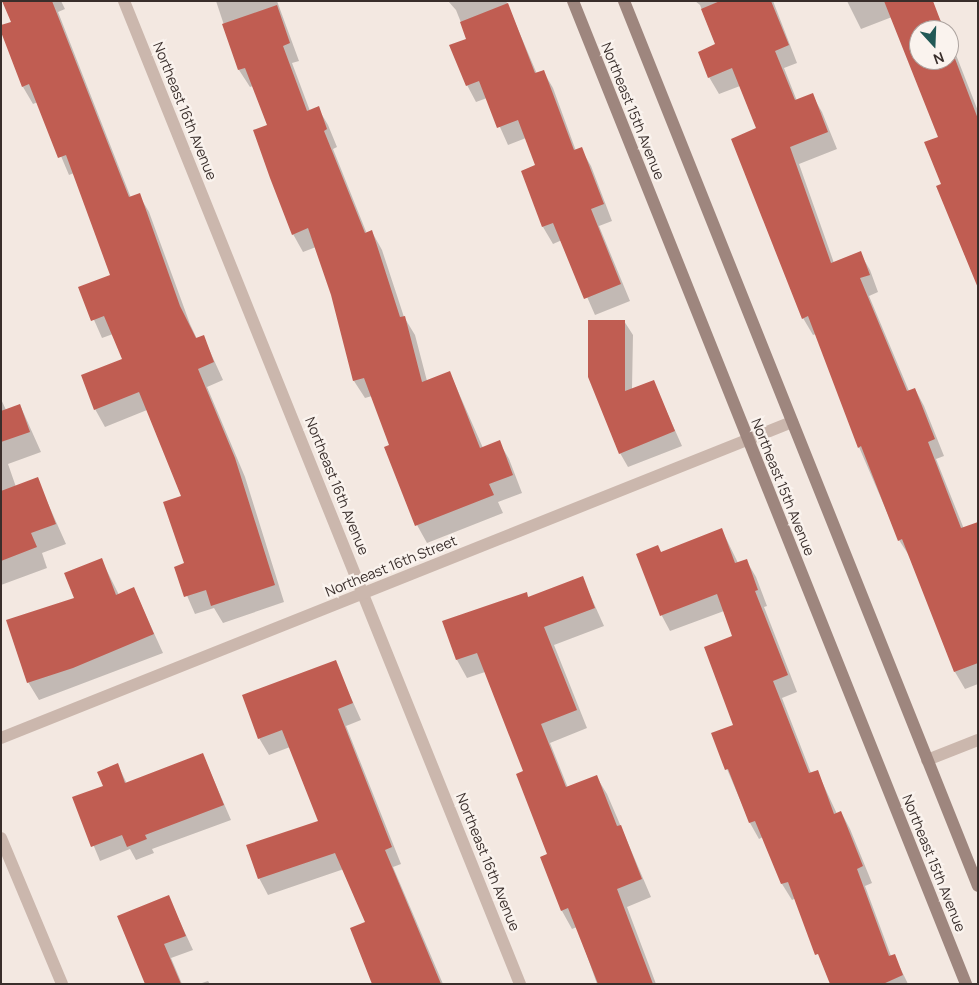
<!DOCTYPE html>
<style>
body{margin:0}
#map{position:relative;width:979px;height:985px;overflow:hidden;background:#f3e8e1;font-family:Manrope,sans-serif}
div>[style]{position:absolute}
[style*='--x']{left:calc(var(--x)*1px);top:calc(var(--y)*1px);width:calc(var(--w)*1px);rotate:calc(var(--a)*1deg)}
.shadow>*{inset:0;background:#0003}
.building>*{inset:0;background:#c05d52}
.street>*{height:12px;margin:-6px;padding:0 6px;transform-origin:6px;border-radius:6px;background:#cbb7ad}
.secondary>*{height:12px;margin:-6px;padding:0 6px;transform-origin:6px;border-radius:6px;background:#9e867e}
span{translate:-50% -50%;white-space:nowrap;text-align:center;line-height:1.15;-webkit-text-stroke:4.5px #faf3ee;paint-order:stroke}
.street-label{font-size:14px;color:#392e2b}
.frame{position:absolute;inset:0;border:2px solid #392e2b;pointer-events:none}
.north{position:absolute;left:909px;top:20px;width:50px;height:50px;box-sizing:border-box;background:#faf3ee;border:1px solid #ada4a0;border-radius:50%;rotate:160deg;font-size:14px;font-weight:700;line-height:20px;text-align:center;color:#392e2b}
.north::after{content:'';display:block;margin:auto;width:18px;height:22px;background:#225956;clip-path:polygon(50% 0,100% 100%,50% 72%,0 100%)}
</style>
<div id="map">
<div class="shadow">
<i style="clip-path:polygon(4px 1px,61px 1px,65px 9px,58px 12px,131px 198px,139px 195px,149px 212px,190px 324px,197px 339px,203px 336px,223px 380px,207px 387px,245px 477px,284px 602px,223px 623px,214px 608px,195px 614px,175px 568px,186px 564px,182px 496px,147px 410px,105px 427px,95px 409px,123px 360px,113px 334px,102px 338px,80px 288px,112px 276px,74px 173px,69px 175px,38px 102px,33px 104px,23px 87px,1px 29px,12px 23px)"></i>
<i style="clip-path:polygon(216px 1px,277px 1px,299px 61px,292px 63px,310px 111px,318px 108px,328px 125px,337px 147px,333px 149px,367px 234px,372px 232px,382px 250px,404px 317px,415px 335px,427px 381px,450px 373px,483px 448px,499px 442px,509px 459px,522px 493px,498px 502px,503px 513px,427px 543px,417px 525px,386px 448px,391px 446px,372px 396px,365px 398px,354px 381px,332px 294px,316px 247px,303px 252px,293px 234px,268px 126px,253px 86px,250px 87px,239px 70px)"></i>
<i style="clip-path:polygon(448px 1px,506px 1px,537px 74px,543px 71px,553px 88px,576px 151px,581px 149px,591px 166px,612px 221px,599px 226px,630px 301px,595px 315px,562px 240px,553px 244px,543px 227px,522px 171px,537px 166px,526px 138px,508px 145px,487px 98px,476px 102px,467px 85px,468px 40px,456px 10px)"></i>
<i style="clip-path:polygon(695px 1px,773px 1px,797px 63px,784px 68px,797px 101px,812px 95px,822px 112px,837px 149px,799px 164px,834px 263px,860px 253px,870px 270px,878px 292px,869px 296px,909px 391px,915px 389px,924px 406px,944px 456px,936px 459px,964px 529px,978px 523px,978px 684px,965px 689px,955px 672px,910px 557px,899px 540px,859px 447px,816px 334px,813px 335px,803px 318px,758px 129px,740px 86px,719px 94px,709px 77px,716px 45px,700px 5px)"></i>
<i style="clip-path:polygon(847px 1px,912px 1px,937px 14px,946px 30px,919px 30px,919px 60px,949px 60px,949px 37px,978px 111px,978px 284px,942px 185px,940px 138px,892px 17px,861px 29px)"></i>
<i style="clip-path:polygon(624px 321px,633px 335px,632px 389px,653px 381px,682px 446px,628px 467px,620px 453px)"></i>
<i style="clip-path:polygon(1px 399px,6px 410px,20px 405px,41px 452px,8px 464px,16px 487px,37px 479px,66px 544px,42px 553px,47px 568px,1px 585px)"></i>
<i style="clip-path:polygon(722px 530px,738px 563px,746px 560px,756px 577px,767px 606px,764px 607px,797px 692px,782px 698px,811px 773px,817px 771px,837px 814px,841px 812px,850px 829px,872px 883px,865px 886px,891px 956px,894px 955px,908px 984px,831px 984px,796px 898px,792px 900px,782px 884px,763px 837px,759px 839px,750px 823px,712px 734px,735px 726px,734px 637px,724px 611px,670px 631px,662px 616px,722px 591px,662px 616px,638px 554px,662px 553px)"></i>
<i style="clip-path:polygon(101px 559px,119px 595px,134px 589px,163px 653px,39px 700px,28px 682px)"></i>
<i style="clip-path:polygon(582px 577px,604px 626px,554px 645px,587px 728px,550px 743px,568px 788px,596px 776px,607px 794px,651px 897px,627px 907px,656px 984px,597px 984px,577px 927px,572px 929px,562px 911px,541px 857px,549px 854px,525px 772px,485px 672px,467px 678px,457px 660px,444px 622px,526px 594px,529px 598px)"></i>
<i style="clip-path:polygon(335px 662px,361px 720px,346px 726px,401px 864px,393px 867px,443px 984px,373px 984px,366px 923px,344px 869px,268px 895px,259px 878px,320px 822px,290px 747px,269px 755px,259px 738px)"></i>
<i style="clip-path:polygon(203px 755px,231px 820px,152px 849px,154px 853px,136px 860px,130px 849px,100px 861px,74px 798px,104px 787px,118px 765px,127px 784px)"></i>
<i style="clip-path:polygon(168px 896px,193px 950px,171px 958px,182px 984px,154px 984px)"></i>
<i style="clip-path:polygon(208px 981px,210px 984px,199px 984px)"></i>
</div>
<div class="building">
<i style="clip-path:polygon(2px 1px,52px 1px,129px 197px,140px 193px,180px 306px,196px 338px,204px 335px,214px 362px,198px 369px,235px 458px,275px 585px,211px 606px,206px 590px,184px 597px,174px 567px,184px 563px,163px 502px,181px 496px,139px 392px,94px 410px,81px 375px,122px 359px,104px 316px,91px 321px,78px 287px,110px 275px,66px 155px,58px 158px,29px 84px,22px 87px,1px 32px,1px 25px,11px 22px)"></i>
<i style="clip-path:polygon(720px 1px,771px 1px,789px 45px,775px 51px,795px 100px,813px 93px,828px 132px,790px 147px,831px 263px,861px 251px,870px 275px,860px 278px,907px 391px,915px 388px,935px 439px,928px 442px,961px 528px,978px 522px,978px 663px,954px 672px,902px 539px,898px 541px,861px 446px,858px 448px,808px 316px,802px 319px,731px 139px,756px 128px,732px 68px,708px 78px,698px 52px,715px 44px,701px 9px)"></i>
<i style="clip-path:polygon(884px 1px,933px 1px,944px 30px,919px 30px,919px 60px,949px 60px,949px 43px,978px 119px,978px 288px,936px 186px,941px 184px,924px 142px,938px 137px)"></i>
<i style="clip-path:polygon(508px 3px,535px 73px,544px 70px,574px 150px,582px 147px,604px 204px,591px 209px,621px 284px,584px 299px,553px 223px,542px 227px,521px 171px,535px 165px,518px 120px,497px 128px,479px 81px,466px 86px,449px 45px,466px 39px,460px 22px)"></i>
<i style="clip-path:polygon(277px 5px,290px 43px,283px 46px,307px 111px,319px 106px,327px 129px,324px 131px,365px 233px,372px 230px,400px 317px,405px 316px,422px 382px,450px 371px,480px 448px,500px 440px,513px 475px,489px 484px,494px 495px,415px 526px,384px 447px,389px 445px,364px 378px,353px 381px,331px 295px,308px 228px,292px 235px,270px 178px,253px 130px,267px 125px,245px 68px,238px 70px,222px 24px)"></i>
<i style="clip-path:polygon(588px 320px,625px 320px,625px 391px,654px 380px,675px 431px,619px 454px,588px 377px)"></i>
<i style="clip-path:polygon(20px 404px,30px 432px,1px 442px,1px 411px)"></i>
<i style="clip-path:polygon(38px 477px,56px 524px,31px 533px,37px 547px,1px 561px,1px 491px)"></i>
<i style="clip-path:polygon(722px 528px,735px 563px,747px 559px,758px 590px,755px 591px,788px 675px,773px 681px,809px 773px,818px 770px,834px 814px,841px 811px,863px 866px,857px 869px,889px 956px,895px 954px,903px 975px,883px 984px,830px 984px,818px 954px,815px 955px,788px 882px,781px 884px,755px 821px,749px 823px,728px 769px,725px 770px,711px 733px,733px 725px,704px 647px,732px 636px,717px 594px,660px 616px,636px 554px,658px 545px,661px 552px)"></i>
<i style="clip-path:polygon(102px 558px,116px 595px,134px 587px,154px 634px,73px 668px,27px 683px,6px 620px,74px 598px,64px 573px)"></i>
<i style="clip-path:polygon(583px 576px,595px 608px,544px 627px,577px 710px,541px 724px,566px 787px,597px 775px,617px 826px,621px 825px,642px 879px,617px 889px,653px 984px,598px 984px,568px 908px,561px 911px,540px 857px,547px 854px,516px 774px,523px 771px,477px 653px,456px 660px,442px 621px,527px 592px,528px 597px)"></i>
<i style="clip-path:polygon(336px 660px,353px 703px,338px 709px,392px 847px,385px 850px,441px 984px,372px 984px,350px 928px,365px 922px,335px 853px,258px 879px,246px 845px,318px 821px,282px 730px,258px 739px,242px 695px)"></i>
<i style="clip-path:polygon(203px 753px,224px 805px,145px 835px,147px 839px,127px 847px,122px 835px,91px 847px,72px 797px,103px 786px,97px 772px,118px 763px,125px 783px)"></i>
<i style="clip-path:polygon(169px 895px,186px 936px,164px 944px,181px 984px,145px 984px,117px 916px)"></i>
</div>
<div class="street">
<i style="--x:124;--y:1;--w:1060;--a:68.06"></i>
<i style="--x:1;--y:738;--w:852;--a:-21.78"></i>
<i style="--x:927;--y:760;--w:55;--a:-21.4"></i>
<i style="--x:1;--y:838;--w:158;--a:67.3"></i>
</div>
<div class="secondary">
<i style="--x:573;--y:1;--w:1059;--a:68.21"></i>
<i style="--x:624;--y:1;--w:953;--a:68.2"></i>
</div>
<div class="street-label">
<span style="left:185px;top:111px;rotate:68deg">Northeast 16th Avenue</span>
<span style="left:633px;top:111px;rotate:68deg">Northeast 15th Avenue</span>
<span style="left:337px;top:486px;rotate:68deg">Northeast 16th Avenue</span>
<span style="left:783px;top:487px;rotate:68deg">Northeast 15th Avenue</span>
<span style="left:391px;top:566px;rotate:-22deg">Northeast 16th Street</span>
<span style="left:488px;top:862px;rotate:68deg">Northeast 16th Avenue</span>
<span style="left:934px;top:863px;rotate:68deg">Northeast 15th Avenue</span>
</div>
<div class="frame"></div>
<div class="north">N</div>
</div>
